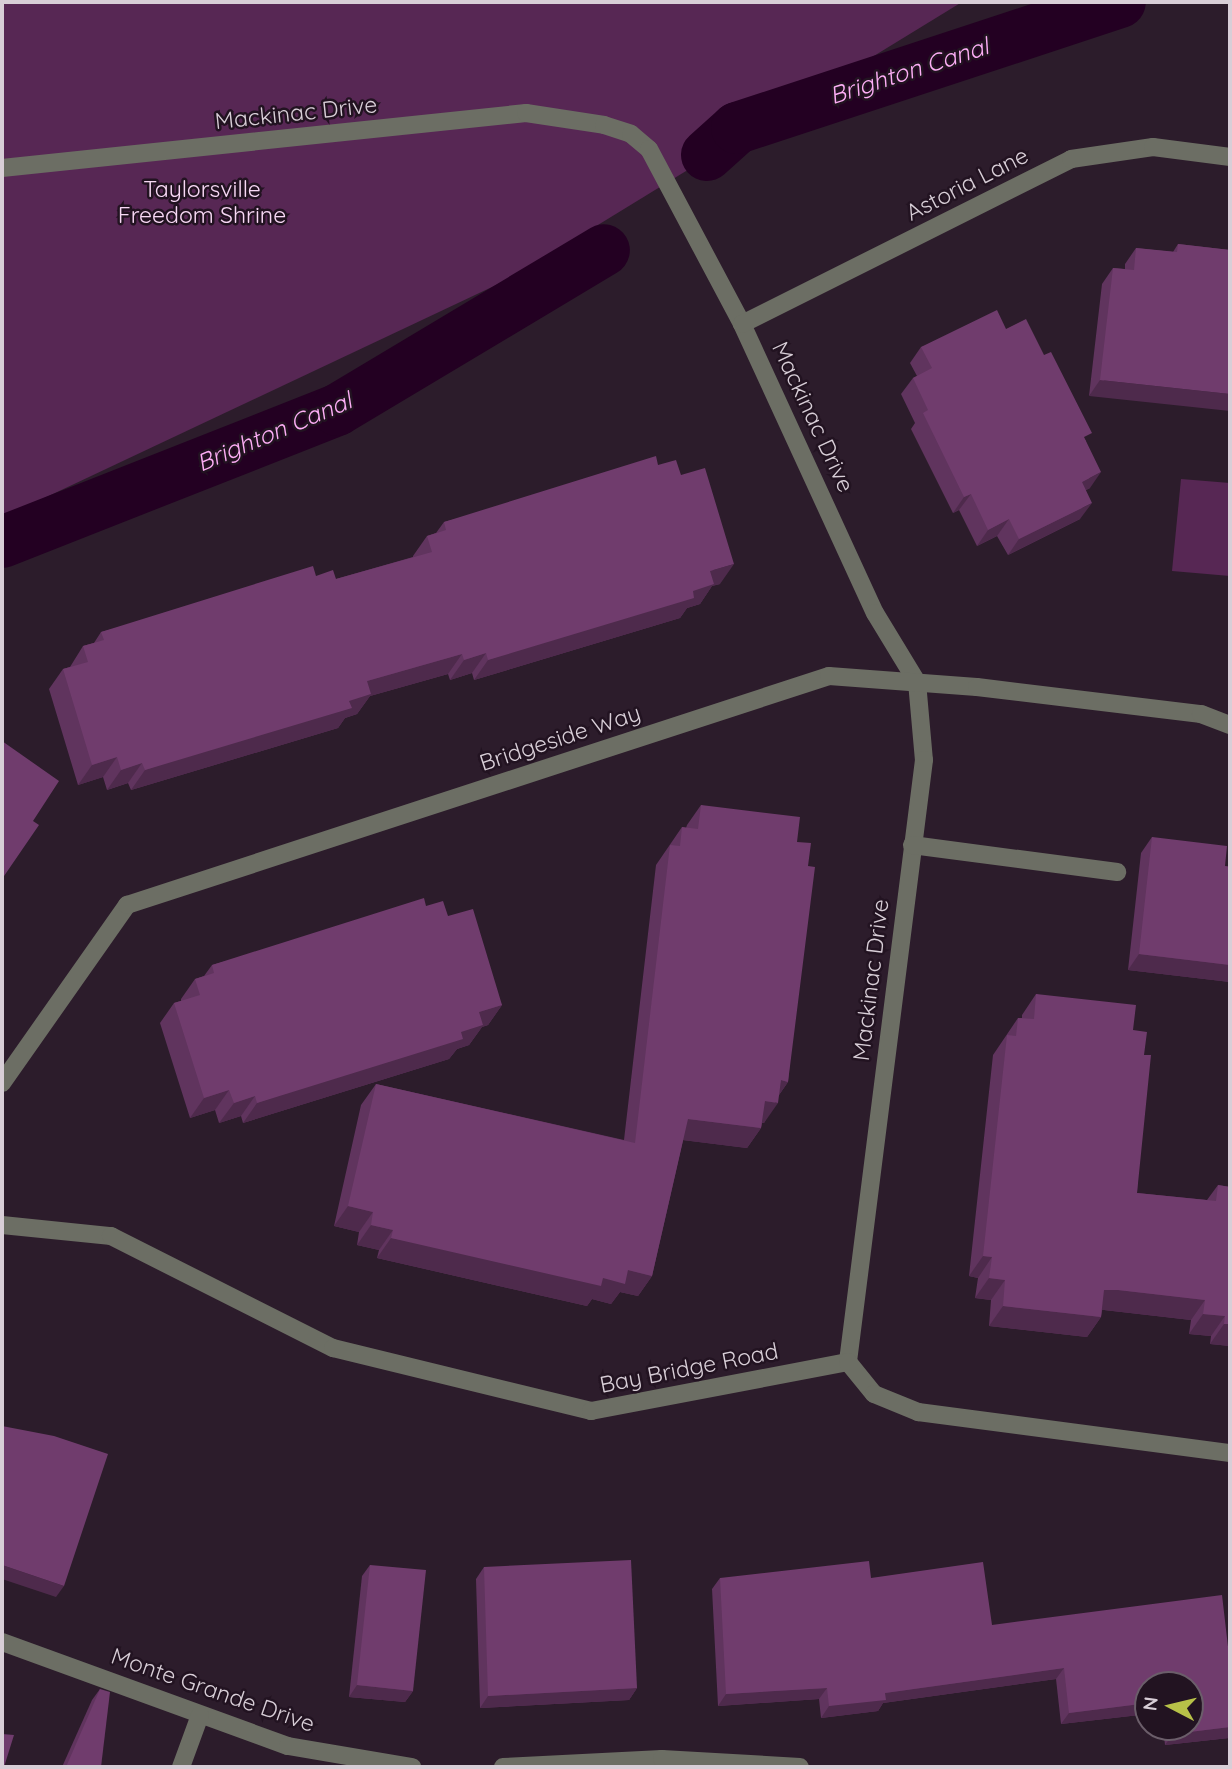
<!DOCTYPE html>
<style>
body{margin:0}
#map{position:relative;width:1232px;height:1769px;overflow:hidden;background:#2c1c2b;font-family:Quicksand,sans-serif}
div>[style]{position:absolute}
[style*='--x']{left:calc(var(--x)*1px);top:calc(var(--y)*1px);width:calc(var(--w)*1px);rotate:calc(var(--a)*1deg)}
.green>*{inset:0;background:#572754}
.canal>*{height:52px;margin:-26px;padding:0 26px;transform-origin:26px;border-radius:26px;background:#230022}
.minor>*{height:18px;margin:-9px;padding:0 9px;transform-origin:9px;border-radius:9px;background:#6c6e64}
.wall>*{inset:0;background:#60345e}
.shaded-wall>*{inset:0;background:#4e2a4c}
.building>*{inset:0;background:#703c6d}
span{translate:-50% -50%;white-space:nowrap;text-align:center;line-height:1.15;-webkit-text-stroke:5px #221321;paint-order:stroke}
.street-label{font-size:23px;color:#d8ced7}
.park-label{font-size:23px;color:#f8d8f5}
.water-label{font-size:24px;color:#fdaef6;font-style:italic}
.frame{position:absolute;inset:0;border:4px solid #d8ced7;pointer-events:none}
.north{position:absolute;left:1134px;top:1671px;width:70px;height:70px;box-sizing:border-box;background:#221321;border:2px solid #6b5e6a;border-radius:50%;rotate:277deg;font-size:19px;font-weight:700;line-height:28px;text-align:center;color:#d8ced7}
.north::after{content:'';display:block;margin:auto;width:24px;height:32px;background:#b7c148;clip-path:polygon(50% 0,100% 100%,50% 72%,0 100%)}
</style>
<div id="map">
<div class="green">
<i style="clip-path:polygon(2px 2px,962px 2px,513px 277px,2px 518px)"></i>
<i style="clip-path:polygon(1181px 479px,1230px 483px,1230px 576px,1172px 571px)"></i>
</div>
<div class="canal">
<i style="--x:707;--y:155;--w:40;--a:-42"></i>
<i style="--x:737;--y:128;--w:403;--a:-18.2"></i>
<i style="--x:2;--y:542;--w:360;--a:-21.5"></i>
<i style="--x:337;--y:410;--w:311;--a:-30.9"></i>
</div>
<div class="minor">
<i style="--x:2;--y:168;--w:527;--a:-5.99"></i>
<i style="--x:526;--y:113;--w:79;--a:8.7"></i>
<i style="--x:604;--y:125;--w:28;--a:18"></i>
<i style="--x:631;--y:134;--w:23;--a:40"></i>
<i style="--x:649;--y:149;--w:198;--a:62"></i>
<i style="--x:742;--y:324;--w:318;--a:65.3"></i>
<i style="--x:875;--y:613;--w:81;--a:58.7"></i>
<i style="--x:917;--y:682;--w:78;--a:84.9"></i>
<i style="--x:924;--y:760;--w:607;--a:97.2"></i>
<i style="--x:742;--y:324;--w:368;--a:-26.6"></i>
<i style="--x:1071;--y:159;--w:83;--a:-8.3"></i>
<i style="--x:1153;--y:147;--w:78;--a:7.4"></i>
<i style="--x:912;--y:845;--w:207;--a:7.5"></i>
<i style="--x:2;--y:1083;--w:218;--a:-54.9"></i>
<i style="--x:127;--y:905;--w:738;--a:-18.07"></i>
<i style="--x:829;--y:676;--w:148;--a:4.3"></i>
<i style="--x:977;--y:687;--w:226;--a:6.9"></i>
<i style="--x:1201;--y:714;--w:31;--a:21"></i>
<i style="--x:2;--y:1225;--w:110;--a:5.8"></i>
<i style="--x:111;--y:1236;--w:249;--a:26.8"></i>
<i style="--x:333;--y:1348;--w:266;--a:13.7"></i>
<i style="--x:591;--y:1411;--w:262;--a:-10.8"></i>
<i style="--x:848;--y:1362;--w:41;--a:50.9"></i>
<i style="--x:874;--y:1394;--w:48;--a:22.2"></i>
<i style="--x:918;--y:1412;--w:315;--a:7.5"></i>
<i style="--x:2;--y:1642;--w:304;--a:20"></i>
<i style="--x:288;--y:1746;--w:126;--a:9.6"></i>
<i style="--x:181;--y:1767;--w:55;--a:-69.9"></i>
<i style="--x:503;--y:1767;--w:159;--a:-2.9"></i>
<i style="--x:662;--y:1759;--w:138;--a:3.3"></i>
</div>
<div class="wall">
<i style="clip-path:polygon(1178px 244px,1230px 250px,1089px 396px,1102px 284px,1113px 268px,1125px 269px,1125px 264px,1136px 248px,1173px 252px)"></i>
<i style="clip-path:polygon(1006px 329px,1086px 441px,1090px 488px,1086px 490px,1080px 519px,1008px 555px,997px 536px,977px 546px,959px 510px,953px 513px,911px 429px,915px 423px,901px 394px,913px 378px,917px 376px,910px 363px,921px 347px)"></i>
<i style="clip-path:polygon(658px 465px,720px 584px,712px 586px,700px 604px,687px 608px,680px 618px,474px 680px,472px 673px,450px 680px,448px 674px,370px 696px,357px 714px,345px 718px,338px 728px,131px 790px,128px 783px,107px 790px,103px 777px,78px 785px,49px 689px,63px 669px,70px 667px,83px 646px,94px 643px,101px 632px,316px 576px,336px 579px,413px 557px,413px 556px,427px 536px,436px 533px,444px 522px)"></i>
<i style="clip-path:polygon(701px 805px,797px 842px,808px 866px,788px 1082px,779px 1095px,764px 1123px,762px 1123px,761px 1128px,747px 1148px,683px 1140px,652px 1276px,638px 1296px,620px 1292px,611px 1304px,592px 1299px,587px 1306px,377px 1258px,379px 1250px,357px 1245px,359px 1232px,334px 1226px,361px 1105px,376px 1084px,624px 1140px,656px 865px,682px 827px,686px 828px,687px 825px)"></i>
<i style="clip-path:polygon(1152px 837px,1225px 866px,1230px 867px,1230px 982px,1128px 970px,1141px 853px)"></i>
<i style="clip-path:polygon(426px 906px,448px 916px,502px 1005px,488px 1025px,482px 1027px,469px 1045px,457px 1049px,449px 1059px,243px 1123px,241px 1116px,219px 1123px,215px 1110px,190px 1118px,160px 1023px,174px 1003px,181px 1001px,181px 999px,195px 979px,204px 976px,212px 965px)"></i>
<i style="clip-path:polygon(1036px 994px,1133px 1030px,1144px 1055px,1137px 1193px,1207px 1200px,1218px 1185px,1230px 1187px,1230px 1346px,1210px 1344px,1211px 1336px,1189px 1334px,1191px 1320px,1104px 1310px,1102px 1310px,1101px 1317px,1087px 1337px,989px 1326px,991px 1300px,975px 1298px,978px 1278px,969px 1276px,993px 1055px,1018px 1018px,1022px 1018px,1022px 1015px)"></i>
<i style="clip-path:polygon(370px 1565px,413px 1691px,405px 1702px,349px 1697px,362px 1576px)"></i>
<i style="clip-path:polygon(484px 1567px,637px 1688px,629px 1700px,480px 1708px,476px 1579px)"></i>
<i style="clip-path:polygon(720px 1578px,871px 1578px,992px 1625px,1230px 1664px,1230px 1736px,1229px 1738px,1165px 1745px,1163px 1727px,1190px 1727px,1190px 1685px,1148px 1685px,1148px 1714px,1061px 1724px,1056px 1679px,883px 1703px,878px 1711px,821px 1718px,819px 1699px,718px 1706px,712px 1589px)"></i>
<i style="clip-path:polygon(100px 1689px,101px 1767px,62px 1767px,92px 1700px)"></i>
</div>
<div class="shaded-wall">
<i style="clip-path:polygon(1100px 380px,1230px 394px,1230px 411px,1089px 396px)"></i>
<i style="clip-path:polygon(1101px 472px,1090px 488px,1070px 498px,1082px 482px)"></i>
<i style="clip-path:polygon(971px 494px,959px 510px,953px 513px,964px 497px)"></i>
<i style="clip-path:polygon(1092px 503px,1080px 519px,1008px 555px,1019px 539px)"></i>
<i style="clip-path:polygon(1009px 519px,997px 536px,977px 546px,988px 530px)"></i>
<i style="clip-path:polygon(734px 564px,720px 584px,712px 586px,700px 604px,687px 608px,680px 618px,474px 680px,488px 660px,693px 591px,710px 571px)"></i>
<i style="clip-path:polygon(486px 653px,472px 673px,450px 680px,464px 660px)"></i>
<i style="clip-path:polygon(462px 654px,448px 674px,370px 696px,357px 714px,345px 718px,338px 728px,131px 790px,145px 770px,349px 701px,367px 681px)"></i>
<i style="clip-path:polygon(117px 757px,103px 777px,78px 785px,92px 765px)"></i>
<i style="clip-path:polygon(142px 763px,128px 783px,107px 790px,121px 770px)"></i>
<i style="clip-path:polygon(1139px 954px,1230px 965px,1230px 982px,1128px 970px)"></i>
<i style="clip-path:polygon(502px 1005px,488px 1025px,482px 1027px,469px 1045px,457px 1049px,449px 1059px,243px 1123px,257px 1103px,461px 1032px,479px 1012px)"></i>
<i style="clip-path:polygon(781px 1080px,788px 1082px,774px 1102px)"></i>
<i style="clip-path:polygon(229px 1090px,215px 1110px,190px 1118px,204px 1098px)"></i>
<i style="clip-path:polygon(255px 1096px,241px 1116px,219px 1123px,234px 1103px)"></i>
<i style="clip-path:polygon(765px 1101px,778px 1103px,764px 1123px,751px 1122px)"></i>
<i style="clip-path:polygon(688px 1119px,761px 1128px,747px 1148px,674px 1139px)"></i>
<i style="clip-path:polygon(348px 1206px,373px 1212px,359px 1232px,334px 1226px)"></i>
<i style="clip-path:polygon(371px 1225px,393px 1230px,379px 1250px,357px 1245px)"></i>
<i style="clip-path:polygon(391px 1238px,603px 1278px,628px 1270px,652px 1276px,638px 1296px,620px 1292px,611px 1304px,592px 1299px,587px 1306px,377px 1258px)"></i>
<i style="clip-path:polygon(983px 1256px,992px 1257px,978px 1278px,969px 1276px)"></i>
<i style="clip-path:polygon(989px 1278px,1005px 1280px,991px 1300px,975px 1298px)"></i>
<i style="clip-path:polygon(1104px 1290px,1118px 1290px,1205px 1300px,1191px 1320px,1104px 1310px,1090px 1311px)"></i>
<i style="clip-path:polygon(1003px 1306px,1101px 1317px,1087px 1337px,989px 1326px)"></i>
<i style="clip-path:polygon(1203px 1314px,1225px 1316px,1211px 1336px,1189px 1334px)"></i>
<i style="clip-path:polygon(1224px 1324px,1230px 1324px,1230px 1346px,1210px 1344px)"></i>
<i style="clip-path:polygon(2px 1565px,64px 1586px,56px 1597px,2px 1579px)"></i>
<i style="clip-path:polygon(1064px 1668px,1056px 1679px,883px 1703px,878px 1711px,821px 1718px,829px 1706px,885px 1693px)"></i>
<i style="clip-path:polygon(357px 1685px,413px 1691px,405px 1702px,349px 1697px)"></i>
<i style="clip-path:polygon(637px 1688px,629px 1700px,480px 1708px,488px 1696px)"></i>
<i style="clip-path:polygon(827px 1688px,819px 1699px,718px 1706px,726px 1694px)"></i>
<i style="clip-path:polygon(1148px 1703px,1148px 1714px,1061px 1724px,1069px 1713px)"></i>
<i style="clip-path:polygon(1230px 1727px,1229px 1738px,1165px 1745px,1173px 1734px)"></i>
</div>
<div class="building">
<i style="clip-path:polygon(1178px 244px,1230px 250px,1230px 394px,1100px 380px,1113px 268px,1134px 270px,1136px 248px,1177px 252px)"></i>
<i style="clip-path:polygon(997px 310px,1006px 329px,1026px 319px,1044px 355px,1051px 352px,1092px 433px,1084px 437px,1101px 472px,1082px 482px,1092px 503px,1019px 539px,1009px 519px,988px 530px,971px 494px,964px 497px,923px 413px,928px 410px,913px 378px,932px 368px,921px 347px)"></i>
<i style="clip-path:polygon(656px 456px,658px 465px,676px 460px,681px 475px,705px 468px,734px 564px,710px 571px,714px 584px,693px 591px,694px 598px,488px 660px,486px 653px,464px 660px,462px 654px,367px 681px,371px 694px,349px 701px,352px 708px,145px 770px,142px 763px,121px 770px,117px 757px,92px 765px,63px 669px,88px 662px,83px 646px,104px 640px,101px 632px,313px 566px,316px 576px,333px 570px,336px 579px,432px 552px,427px 536px,446px 530px,444px 522px)"></i>
<i style="clip-path:polygon(2px 741px,59px 781px,33px 821px,39px 825px,2px 879px)"></i>
<i style="clip-path:polygon(701px 805px,800px 817px,797px 842px,811px 843px,808px 866px,815px 867px,788px 1082px,781px 1080px,778px 1103px,765px 1101px,761px 1128px,688px 1119px,652px 1276px,628px 1270px,625px 1284px,603px 1278px,601px 1286px,391px 1238px,393px 1230px,371px 1225px,373px 1212px,348px 1206px,376px 1084px,635px 1143px,670px 845px,680px 846px,682px 827px,698px 829px)"></i>
<i style="clip-path:polygon(1152px 837px,1227px 846px,1225px 866px,1230px 867px,1230px 965px,1139px 954px)"></i>
<i style="clip-path:polygon(424px 898px,426px 906px,443px 901px,448px 916px,473px 909px,502px 1005px,479px 1012px,483px 1025px,461px 1032px,463px 1039px,257px 1103px,255px 1096px,234px 1103px,229px 1090px,204px 1098px,174px 1003px,200px 995px,195px 979px,214px 973px,212px 965px)"></i>
<i style="clip-path:polygon(1036px 994px,1136px 1005px,1133px 1030px,1147px 1032px,1144px 1055px,1151px 1055px,1137px 1193px,1216px 1201px,1218px 1185px,1230px 1187px,1230px 1324px,1224px 1324px,1225px 1316px,1203px 1314px,1205px 1300px,1118px 1290px,1104px 1290px,1101px 1317px,1003px 1306px,1005px 1280px,989px 1278px,992px 1257px,983px 1256px,1007px 1035px,1016px 1036px,1018px 1018px,1034px 1019px)"></i>
<i style="clip-path:polygon(2px 1426px,54px 1436px,108px 1454px,64px 1586px,2px 1565px)"></i>
<i style="clip-path:polygon(631px 1560px,637px 1688px,488px 1696px,484px 1567px)"></i>
<i style="clip-path:polygon(869px 1561px,871px 1578px,983px 1562px,992px 1625px,1222px 1595px,1230px 1664px,1230px 1727px,1173px 1734px,1173px 1727px,1190px 1727px,1190px 1685px,1148px 1685px,1148px 1703px,1069px 1713px,1064px 1668px,885px 1693px,886px 1700px,829px 1706px,827px 1688px,726px 1694px,720px 1578px)"></i>
<i style="clip-path:polygon(370px 1565px,426px 1570px,413px 1691px,357px 1685px)"></i>
<i style="clip-path:polygon(100px 1689px,110px 1692px,101px 1767px,66px 1767px)"></i>
<i style="clip-path:polygon(2px 1734px,14px 1735px,4px 1767px,2px 1767px)"></i>
</div>
<div class="street-label">
<span style="left:296px;top:113px;rotate:-6deg">Mackinac Drive</span>
<span style="left:967px;top:184px;rotate:-27deg">Astoria Lane</span>
<span style="left:813px;top:417px;rotate:65deg">Mackinac Drive</span>
<span style="left:560px;top:738px;rotate:-18deg">Bridgeside Way</span>
<span style="left:871px;top:980px;rotate:-83deg">Mackinac Drive</span>
<span style="left:689px;top:1368px;rotate:-11deg">Bay Bridge Road</span>
<span style="left:213px;top:1690px;rotate:19deg">Monte Grande Drive</span>
</div>
<div class="park-label">
<span style="left:202px;top:202px">Taylorsville<br>Freedom Shrine</span>
</div>
<div class="water-label">
<span style="left:909px;top:71px;rotate:-18deg">Brighton Canal</span>
<span style="left:274px;top:432px;rotate:-23deg">Brighton Canal</span>
</div>
<div class="frame"></div>
<div class="north">N</div>
</div>
